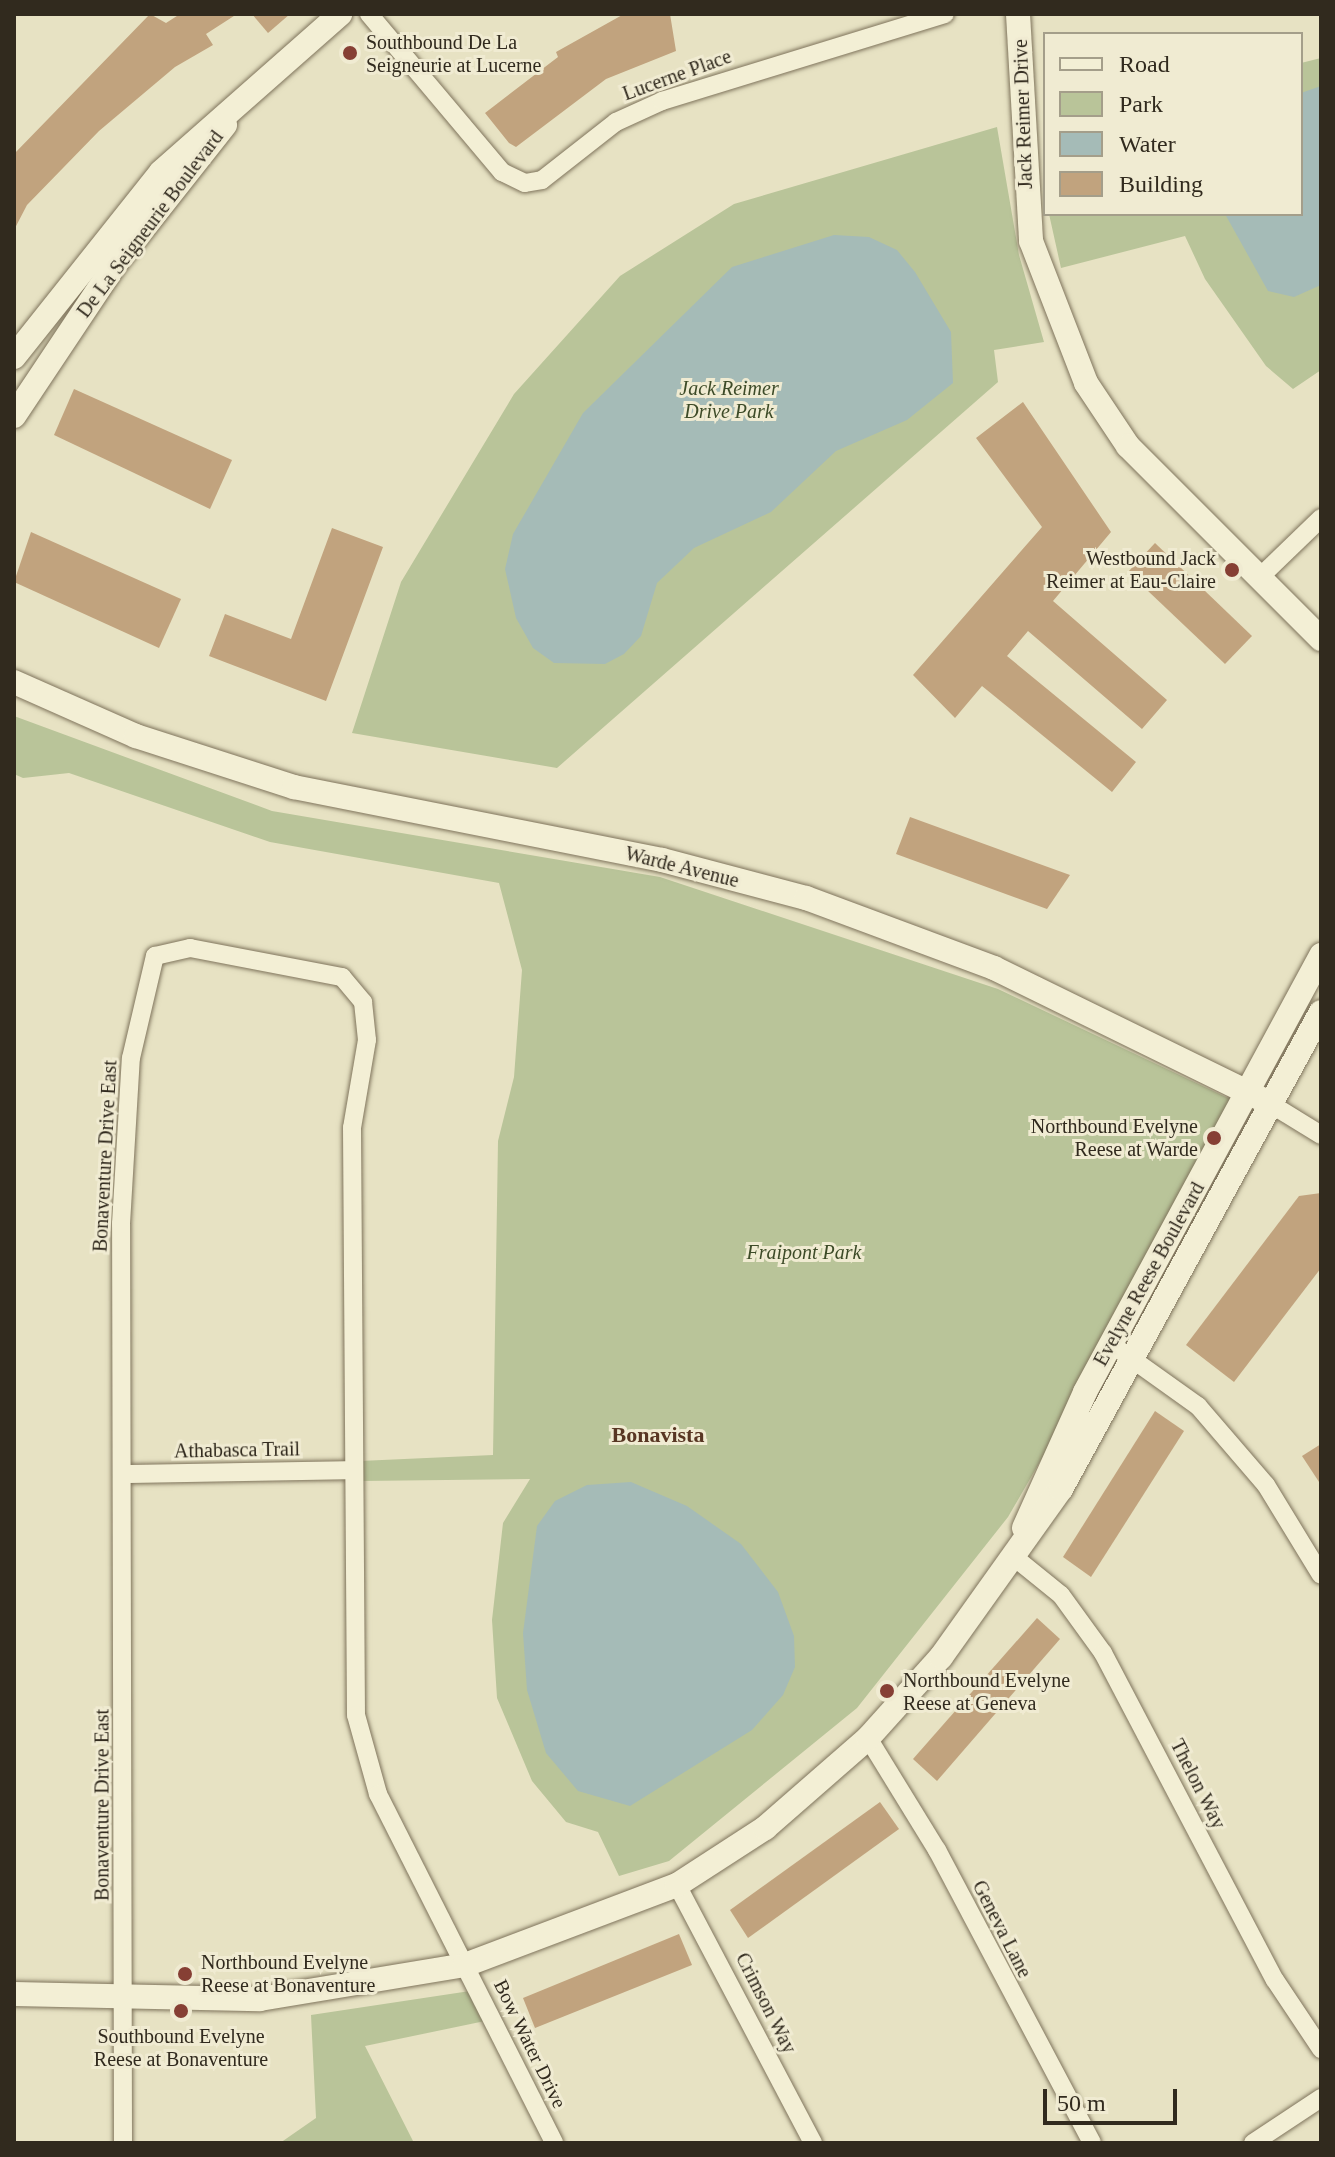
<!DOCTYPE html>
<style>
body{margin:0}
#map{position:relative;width:1335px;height:2157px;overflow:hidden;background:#e7e2c3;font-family:"Times New Roman",serif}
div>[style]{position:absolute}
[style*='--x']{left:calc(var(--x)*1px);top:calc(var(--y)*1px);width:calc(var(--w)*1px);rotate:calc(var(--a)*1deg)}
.green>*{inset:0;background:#b9c499}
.water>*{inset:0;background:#a5bbb7}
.building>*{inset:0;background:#c1a37e}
.roads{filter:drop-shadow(0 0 2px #7f745c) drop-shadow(0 0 2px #7f745c)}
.minor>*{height:18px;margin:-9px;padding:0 9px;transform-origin:9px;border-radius:9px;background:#f3efd5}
.tertiary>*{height:24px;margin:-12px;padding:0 12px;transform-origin:12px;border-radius:12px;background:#f3efd5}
.dots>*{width:22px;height:22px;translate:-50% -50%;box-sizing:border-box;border:4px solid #f0ebd2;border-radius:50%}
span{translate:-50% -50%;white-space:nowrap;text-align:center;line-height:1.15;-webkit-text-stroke:6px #f0ebd2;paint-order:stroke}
.poi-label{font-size:20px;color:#312a1e}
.left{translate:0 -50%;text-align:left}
.right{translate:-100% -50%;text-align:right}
.street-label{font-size:20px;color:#312a1e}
.park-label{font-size:20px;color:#3d4b28;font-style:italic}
.neighbourhood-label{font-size:22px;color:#583623;font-weight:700}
.frame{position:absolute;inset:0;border:16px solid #312a1e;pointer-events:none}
.legend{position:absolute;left:1043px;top:32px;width:260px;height:184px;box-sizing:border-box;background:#f0ebd2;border:2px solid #a49e8a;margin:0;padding:10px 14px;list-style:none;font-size:24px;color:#312a1e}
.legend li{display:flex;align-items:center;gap:16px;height:40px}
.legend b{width:40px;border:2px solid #a49e8a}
.scale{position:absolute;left:1043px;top:2089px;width:134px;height:36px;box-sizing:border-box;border:4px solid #312a1e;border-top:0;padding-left:10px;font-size:24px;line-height:28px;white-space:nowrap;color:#312a1e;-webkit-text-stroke:6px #f0ebd2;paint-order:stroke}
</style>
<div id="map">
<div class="green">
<i style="clip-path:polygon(1321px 58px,1321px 370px,1293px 389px,1266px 366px,1205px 279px,1185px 236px,1061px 268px,1049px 214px,1301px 214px,1301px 63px)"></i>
<i style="clip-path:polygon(997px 127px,1019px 255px,1044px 342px,994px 350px,998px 382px,557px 768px,352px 733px,401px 582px,514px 394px,620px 276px,734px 204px)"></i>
<i style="clip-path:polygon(14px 716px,272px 811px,660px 877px,998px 989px,1245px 1106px,1008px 1517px,857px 1708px,669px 1861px,619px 1876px,598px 1832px,566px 1822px,532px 1781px,497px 1698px,492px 1620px,503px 1523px,530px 1479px,361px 1481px,360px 1461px,493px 1455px,498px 1141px,514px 1077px,522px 970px,499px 883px,270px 842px,69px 773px,23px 778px,14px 774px)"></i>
<i style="clip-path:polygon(470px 1991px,485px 2021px,365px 2046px,414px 2143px,280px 2143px,316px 2118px,311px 2015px)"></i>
</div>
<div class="water">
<i style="clip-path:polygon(1321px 86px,1321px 285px,1294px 297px,1268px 291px,1225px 214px,1301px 214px,1301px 93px)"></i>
<i style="clip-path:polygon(834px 235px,869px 237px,897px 250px,915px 272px,951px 332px,953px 383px,907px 420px,836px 451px,771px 512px,694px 548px,657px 583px,641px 636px,624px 654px,605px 664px,554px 663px,533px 648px,516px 618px,505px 569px,513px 534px,583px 413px,732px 267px)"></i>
<i style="clip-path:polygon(631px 1482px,687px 1506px,741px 1544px,778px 1592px,794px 1636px,795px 1667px,783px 1695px,752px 1730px,630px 1806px,578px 1791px,546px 1753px,527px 1690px,523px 1633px,537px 1526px,555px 1501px,587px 1485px)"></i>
</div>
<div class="building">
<i style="clip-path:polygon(150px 14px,166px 23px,180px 14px,237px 14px,206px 34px,213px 45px,175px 67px,99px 131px,27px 205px,14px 230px,14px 154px)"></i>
<i style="clip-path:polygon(252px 14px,290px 14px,268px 33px)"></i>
<i style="clip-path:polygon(624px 14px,670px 14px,676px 51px,606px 79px,516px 147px,509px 143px,485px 113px,558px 57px,556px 52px)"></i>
<i style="clip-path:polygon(74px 389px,232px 460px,210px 509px,54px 435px)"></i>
<i style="clip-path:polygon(1023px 402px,1111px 532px,1053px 601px,1167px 700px,1142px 729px,1028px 631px,1007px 656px,1136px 762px,1112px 792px,982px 686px,955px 718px,913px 675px,1042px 527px,976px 438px)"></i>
<i style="clip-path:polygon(332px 528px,383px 547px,326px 701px,209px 656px,225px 614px,291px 639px)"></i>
<i style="clip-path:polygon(31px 532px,181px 599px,159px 648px,14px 582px)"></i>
<i style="clip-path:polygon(1155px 543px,1252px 636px,1225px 664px,1128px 572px)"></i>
<i style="clip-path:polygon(910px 817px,1070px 875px,1047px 909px,896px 854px)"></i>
<i style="clip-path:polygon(1321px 1193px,1321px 1268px,1234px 1382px,1186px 1345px,1299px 1196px)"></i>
<i style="clip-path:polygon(1155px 1411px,1184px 1431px,1091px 1577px,1063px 1557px)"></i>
<i style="clip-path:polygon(1321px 1444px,1321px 1485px,1302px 1456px)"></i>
<i style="clip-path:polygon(1037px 1618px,1060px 1639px,937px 1781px,913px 1759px)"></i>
<i style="clip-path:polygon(880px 1802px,899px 1829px,748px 1938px,730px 1910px)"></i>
<i style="clip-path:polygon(679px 1934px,692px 1965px,535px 2028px,523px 1998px)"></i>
</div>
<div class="roads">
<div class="minor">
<i style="--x:369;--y:14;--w:207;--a:49.9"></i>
<i style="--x:502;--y:172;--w:25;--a:26"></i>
<i style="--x:525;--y:183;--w:17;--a:-10"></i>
<i style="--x:542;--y:180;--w:94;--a:-38.1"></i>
<i style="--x:616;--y:122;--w:51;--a:-24.5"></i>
<i style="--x:662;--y:101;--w:296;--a:-17.1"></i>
<i style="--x:1260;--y:577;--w:85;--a:-44"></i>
<i style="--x:1269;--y:1103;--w:61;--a:31.6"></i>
<i style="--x:1111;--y:1344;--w:107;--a:35.5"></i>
<i style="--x:1198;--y:1406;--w:104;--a:49.3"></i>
<i style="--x:1266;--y:1485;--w:105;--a:58.6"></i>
<i style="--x:124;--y:1474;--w:227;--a:-1"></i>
<i style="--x:1014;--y:1557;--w:60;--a:39"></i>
<i style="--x:1061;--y:1595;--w:72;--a:54.1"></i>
<i style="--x:1103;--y:1653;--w:369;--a:62.3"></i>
<i style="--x:1275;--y:1980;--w:83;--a:56.3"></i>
<i style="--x:868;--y:1738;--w:132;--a:58.4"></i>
<i style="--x:937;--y:1850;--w:331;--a:62.1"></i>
<i style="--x:677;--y:1885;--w:292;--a:62.2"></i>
<i style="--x:123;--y:2143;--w:919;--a:-90.12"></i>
<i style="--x:121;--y:1224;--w:166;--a:-86.6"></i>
<i style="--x:131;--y:1058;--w:105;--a:-76.8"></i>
<i style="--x:155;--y:956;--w:36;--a:-13"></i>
<i style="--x:190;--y:948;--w:155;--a:10.8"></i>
<i style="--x:342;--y:977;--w:33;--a:50"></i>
<i style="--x:363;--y:1002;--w:38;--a:84"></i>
<i style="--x:367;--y:1040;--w:89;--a:99.7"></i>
<i style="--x:352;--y:1128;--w:587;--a:89.61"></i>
<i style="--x:356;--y:1715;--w:82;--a:74.4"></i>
<i style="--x:378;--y:1794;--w:391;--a:63.2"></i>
<i style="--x:1253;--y:2143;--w:82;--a:-33.5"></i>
</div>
<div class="tertiary">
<i style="--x:1018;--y:14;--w:227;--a:86.7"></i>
<i style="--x:1031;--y:241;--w:152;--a:68.8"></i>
<i style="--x:1086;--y:383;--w:76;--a:56.3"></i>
<i style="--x:1128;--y:446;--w:273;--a:45"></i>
<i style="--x:14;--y:357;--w:236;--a:-51.5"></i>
<i style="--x:161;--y:172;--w:239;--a:-41.4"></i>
<i style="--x:14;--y:416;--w:184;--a:-56.3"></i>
<i style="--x:116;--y:263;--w:176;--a:-51.7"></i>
<i style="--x:14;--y:682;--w:133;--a:23.9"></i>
<i style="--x:136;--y:736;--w:166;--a:17.9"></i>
<i style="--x:294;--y:787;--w:375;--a:11.2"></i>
<i style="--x:662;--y:860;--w:149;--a:14.8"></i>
<i style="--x:806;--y:898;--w:201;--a:20.4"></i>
<i style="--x:994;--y:968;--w:306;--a:26.1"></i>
<i style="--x:1024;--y:1528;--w:149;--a:-65.8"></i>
<i style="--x:1085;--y:1392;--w:497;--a:-61.6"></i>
<i style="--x:14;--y:1994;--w:246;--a:1.2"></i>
<i style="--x:260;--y:1999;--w:208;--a:-9.4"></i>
<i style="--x:465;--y:1965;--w:227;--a:-20.7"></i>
<i style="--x:677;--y:1885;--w:105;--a:-32.9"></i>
<i style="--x:765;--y:1828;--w:137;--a:-41.1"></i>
<i style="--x:868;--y:1738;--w:109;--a:-48"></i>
<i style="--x:941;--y:1657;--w:206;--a:-54.5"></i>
<i style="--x:1061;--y:1489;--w:543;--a:-61.41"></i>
</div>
</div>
<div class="dots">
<i style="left:350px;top:53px;background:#863f34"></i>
<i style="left:1232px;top:570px;background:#863f34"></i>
<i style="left:1214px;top:1138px;background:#863f34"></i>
<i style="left:887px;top:1691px;background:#863f34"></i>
<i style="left:185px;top:1974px;background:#863f34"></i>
<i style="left:181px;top:2011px;background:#863f34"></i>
</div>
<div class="poi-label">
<span class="left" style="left:366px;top:54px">Southbound De La<br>Seigneurie at Lucerne</span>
<span class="right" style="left:1216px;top:570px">Westbound Jack<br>Reimer at Eau-Claire</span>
<span class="right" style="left:1198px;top:1138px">Northbound Evelyne<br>Reese at Warde</span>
<span class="left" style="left:903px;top:1692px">Northbound Evelyne<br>Reese at Geneva</span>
<span class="left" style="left:201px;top:1974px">Northbound Evelyne<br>Reese at Bonaventure</span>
<span style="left:181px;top:2048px">Southbound Evelyne<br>Reese at Bonaventure</span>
</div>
<div class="street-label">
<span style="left:677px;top:75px;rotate:-20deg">Lucerne Place</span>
<span style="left:1023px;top:114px;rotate:-92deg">Jack Reimer Drive</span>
<span style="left:150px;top:224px;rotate:-53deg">De La Seigneurie Boulevard</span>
<span style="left:682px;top:867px;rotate:14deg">Warde Avenue</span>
<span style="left:105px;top:1156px;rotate:-87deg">Bonaventure Drive East</span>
<span style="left:1149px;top:1274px;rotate:-61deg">Evelyne Reese Boulevard</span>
<span style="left:237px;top:1450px;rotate:-1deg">Athabasca Trail</span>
<span style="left:1198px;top:1784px;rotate:63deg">Thelon Way</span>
<span style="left:102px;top:1805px;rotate:-90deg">Bonaventure Drive East</span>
<span style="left:1002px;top:1929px;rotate:63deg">Geneva Lane</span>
<span style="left:766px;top:2003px;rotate:63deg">Crimson Way</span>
<span style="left:530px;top:2044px;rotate:64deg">Bow Water Drive</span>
</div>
<div class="park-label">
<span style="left:729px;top:400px">Jack Reimer<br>Drive Park</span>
<span style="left:804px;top:1252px">Fraipont Park</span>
</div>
<div class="neighbourhood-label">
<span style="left:658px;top:1435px">Bonavista</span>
</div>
<div class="frame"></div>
<ul class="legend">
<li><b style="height:10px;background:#f3efd5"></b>Road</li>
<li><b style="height:22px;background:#b9c499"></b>Park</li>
<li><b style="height:22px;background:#a5bbb7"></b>Water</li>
<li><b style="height:22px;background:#c1a37e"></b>Building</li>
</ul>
<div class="scale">50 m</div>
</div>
